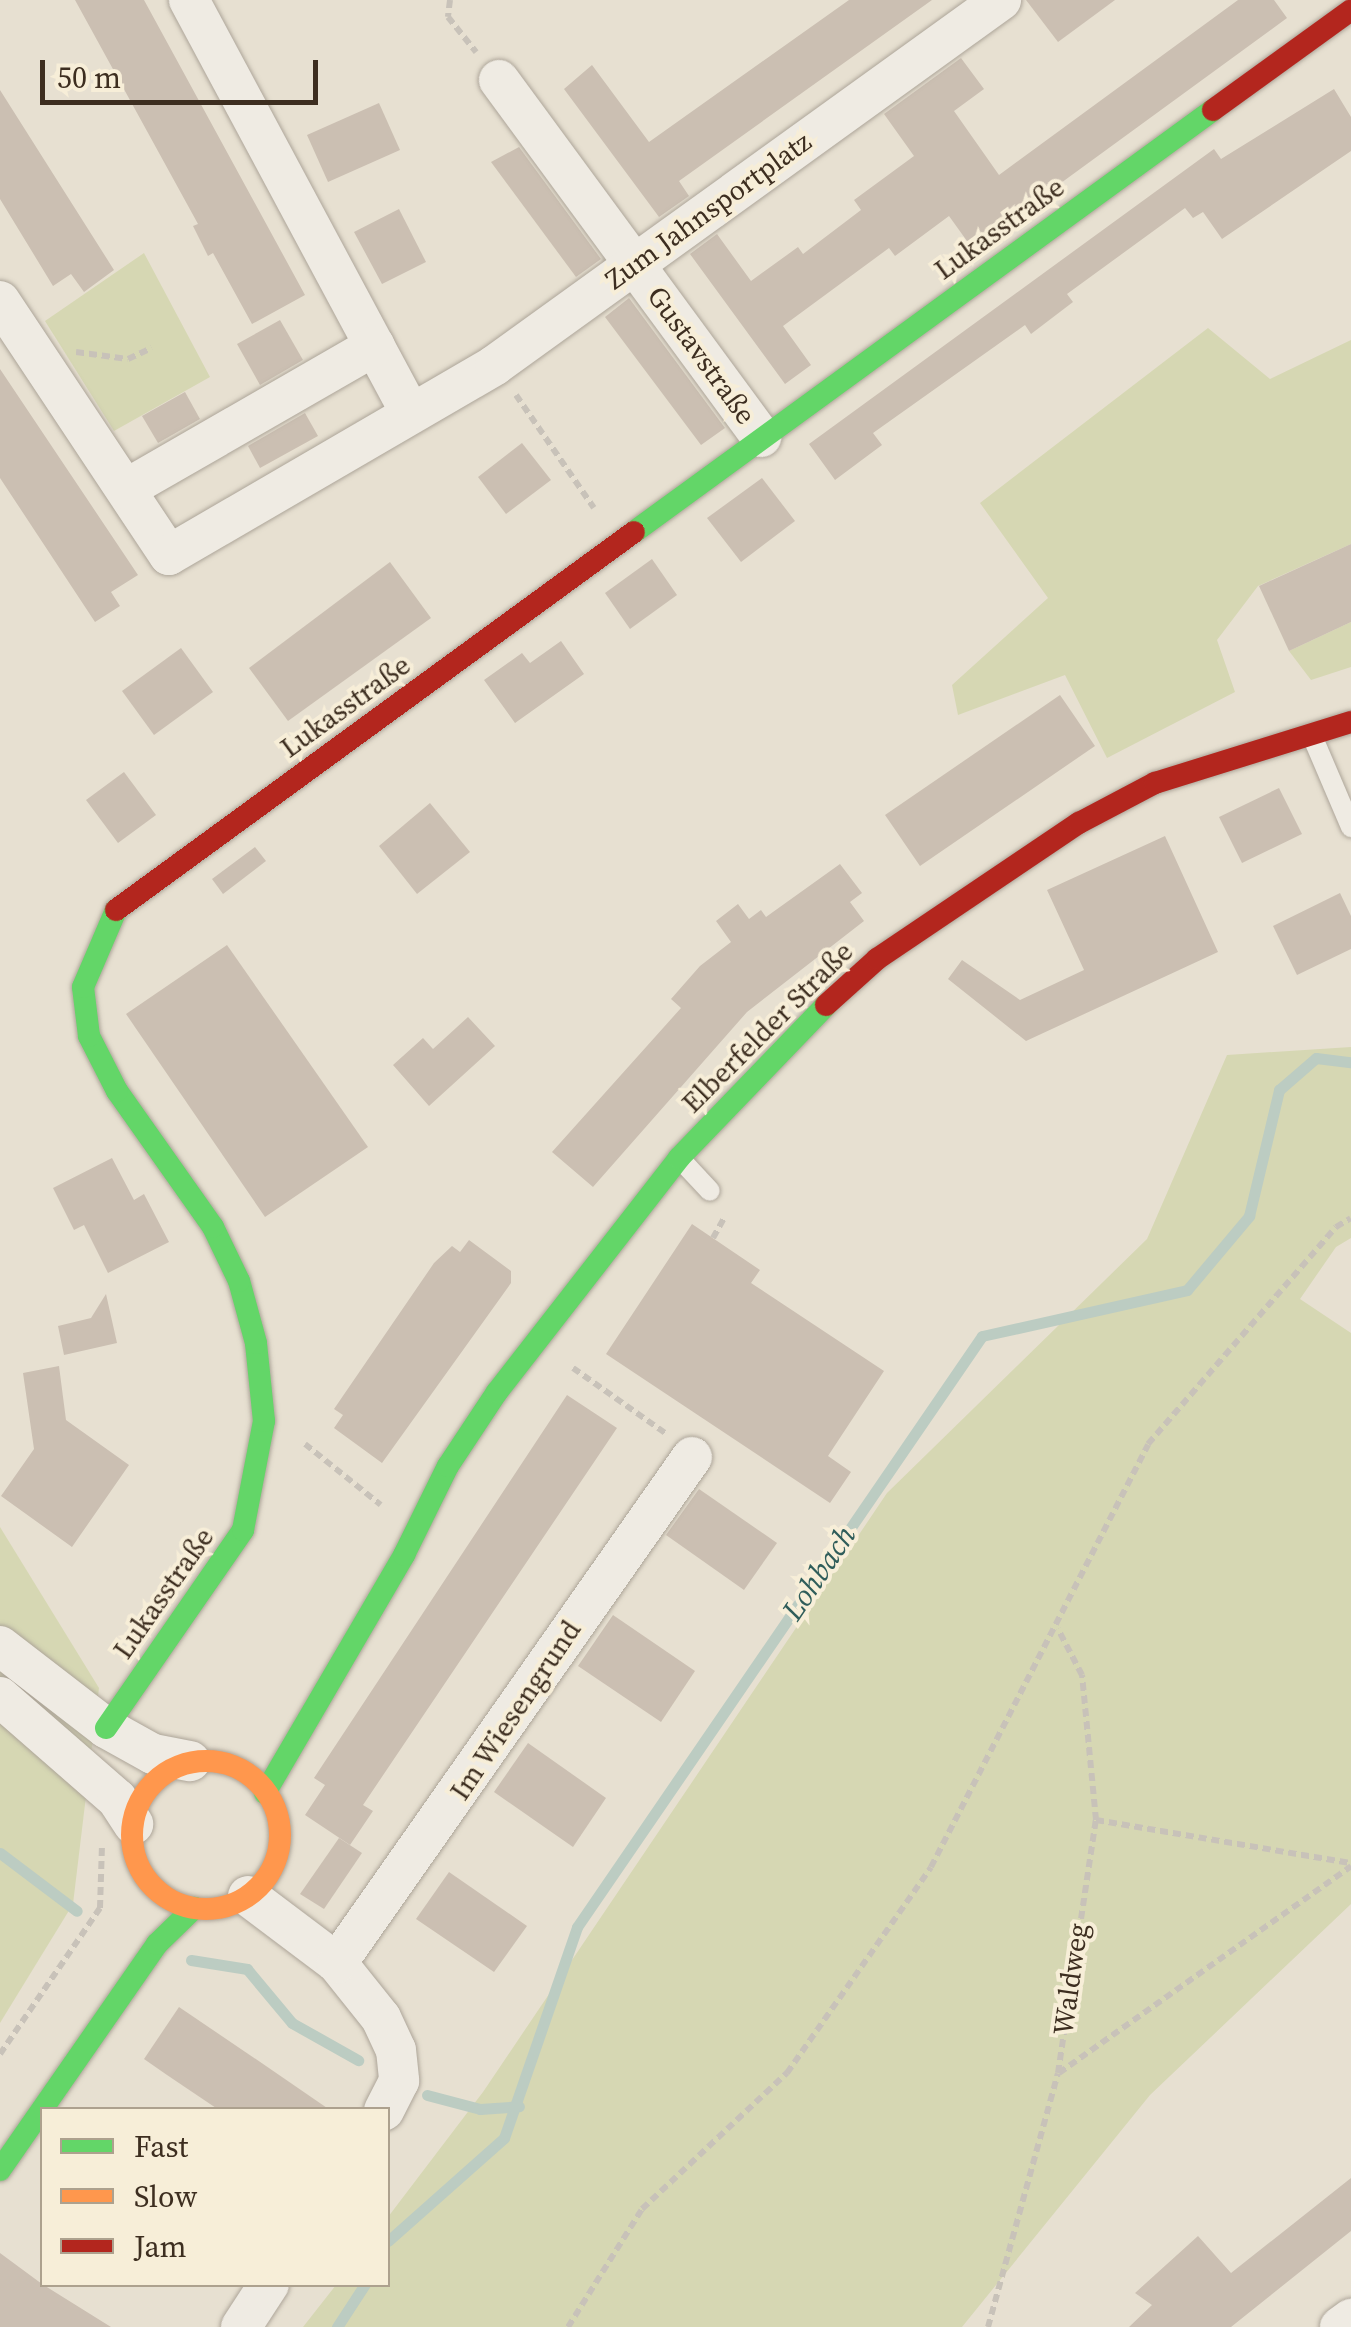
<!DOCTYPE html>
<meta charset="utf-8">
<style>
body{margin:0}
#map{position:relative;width:1351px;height:2327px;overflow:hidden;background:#e7e0d1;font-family:"Source Serif 4",serif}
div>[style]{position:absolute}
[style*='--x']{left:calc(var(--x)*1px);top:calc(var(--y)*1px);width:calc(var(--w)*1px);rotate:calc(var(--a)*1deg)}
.green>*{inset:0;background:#d6d7b3}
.stream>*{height:11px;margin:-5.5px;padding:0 5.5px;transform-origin:5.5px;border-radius:5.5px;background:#bcccc2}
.building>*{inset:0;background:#cbbfb2}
.path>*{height:6px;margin-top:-3px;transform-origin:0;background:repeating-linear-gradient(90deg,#c8c2b9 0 8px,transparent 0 13px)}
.roads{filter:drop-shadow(0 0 2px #ada599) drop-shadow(0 0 2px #ada599)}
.lane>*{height:20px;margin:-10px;padding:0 10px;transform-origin:10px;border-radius:10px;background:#efebe3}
.street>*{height:40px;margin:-20px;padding:0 20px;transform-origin:20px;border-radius:20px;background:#efebe3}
.fast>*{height:22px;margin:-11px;padding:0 11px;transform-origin:11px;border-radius:11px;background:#63d668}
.slow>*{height:22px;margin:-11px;padding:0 11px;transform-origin:11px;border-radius:11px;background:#ff974d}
.slow>.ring{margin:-11px;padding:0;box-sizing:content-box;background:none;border:22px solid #ff974d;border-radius:50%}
.jam>*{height:22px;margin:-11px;padding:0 11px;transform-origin:11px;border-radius:11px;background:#b3261e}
span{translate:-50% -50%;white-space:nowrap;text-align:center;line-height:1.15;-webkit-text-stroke:8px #f7eed8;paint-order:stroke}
.street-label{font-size:28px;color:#3d2e20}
.water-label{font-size:30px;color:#2f5d5a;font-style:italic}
.legend{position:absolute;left:40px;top:2107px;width:350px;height:180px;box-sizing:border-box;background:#f7eed8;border:2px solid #ada18e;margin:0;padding:12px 18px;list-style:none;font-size:30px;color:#3d2e20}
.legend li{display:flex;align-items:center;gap:20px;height:50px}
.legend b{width:50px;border:2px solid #ada18e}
.scale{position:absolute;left:40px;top:60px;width:278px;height:45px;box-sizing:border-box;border:5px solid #3d2e20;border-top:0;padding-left:12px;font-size:30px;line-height:35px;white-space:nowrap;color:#3d2e20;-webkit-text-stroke:8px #f7eed8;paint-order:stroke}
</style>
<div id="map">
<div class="green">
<i style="clip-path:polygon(144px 253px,210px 377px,114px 431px,45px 321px)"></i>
<i style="clip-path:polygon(1208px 328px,1270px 379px,1351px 340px,1351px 544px,1258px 586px,1217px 640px,1235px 692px,1107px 758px,1065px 675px,958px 715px,952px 685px,1048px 598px,980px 503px)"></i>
<i style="clip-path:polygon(1351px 622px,1351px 667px,1311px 680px,1289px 651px)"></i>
<i style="clip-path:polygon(1351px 1047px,1351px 1238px,1336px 1247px,1300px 1299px,1351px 1333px,1351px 1904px,1150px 2095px,962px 2327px,303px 2327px,336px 2285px,388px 2284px,388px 2217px,483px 2092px,887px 1493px,1147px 1239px,1227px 1055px)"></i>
<i style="clip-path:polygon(0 1527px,99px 1688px,73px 1904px,0 2023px)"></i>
</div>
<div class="stream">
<i style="--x:0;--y:1853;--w:96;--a:37"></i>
<i style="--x:191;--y:1960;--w:57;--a:9.1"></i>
<i style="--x:247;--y:1969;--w:70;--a:50.2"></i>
<i style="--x:292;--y:2023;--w:76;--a:29.3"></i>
<i style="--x:427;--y:2095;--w:55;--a:14.8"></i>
<i style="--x:480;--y:2109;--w:39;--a:-4"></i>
<i style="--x:388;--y:2241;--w:155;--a:-41.6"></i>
<i style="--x:504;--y:2138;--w:223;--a:-70.9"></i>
<i style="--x:577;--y:1927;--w:716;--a:-55.58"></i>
<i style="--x:982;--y:1336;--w:210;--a:-12.6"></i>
<i style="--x:1187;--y:1290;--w:97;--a:-50"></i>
<i style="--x:1249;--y:1216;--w:130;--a:-76.6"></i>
<i style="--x:1279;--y:1090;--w:49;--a:-40.9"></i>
<i style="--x:1316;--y:1058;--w:35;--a:7"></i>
<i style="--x:337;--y:2327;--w:51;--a:-56.9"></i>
</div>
<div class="building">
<i style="clip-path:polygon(75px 0,144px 0,305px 295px,252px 324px,213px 253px,208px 256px,193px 226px,198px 224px)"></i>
<i style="clip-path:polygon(849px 0,932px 0,679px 181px,689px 196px,659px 217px,564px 89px,592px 65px,649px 142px)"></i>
<i style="clip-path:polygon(1026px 0,1115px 0,1058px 42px)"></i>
<i style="clip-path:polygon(1238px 0,1274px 0,1287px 18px,972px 248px,949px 216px,895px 256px,889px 248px,783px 326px,811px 365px,785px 384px,690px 254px,717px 234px,751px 281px,798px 247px,803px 254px,861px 210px,854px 200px,914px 156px,884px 114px,961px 58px,984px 89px,954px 111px,999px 175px)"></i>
<i style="clip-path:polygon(1334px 89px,1351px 117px,1351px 151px,1222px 239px,1203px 212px,1193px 218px,1185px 208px,1067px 294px,1073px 302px,1031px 334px,1025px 325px,873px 433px,882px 445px,835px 480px,809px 444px,1214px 149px,1221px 159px)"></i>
<i style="clip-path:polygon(0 90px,114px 270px,84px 292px,71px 274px,53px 286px,0 199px)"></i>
<i style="clip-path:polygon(379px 103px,400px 150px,328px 182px,307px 135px)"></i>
<i style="clip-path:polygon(519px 147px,601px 259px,576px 277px,491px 162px)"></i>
<i style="clip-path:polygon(399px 209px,426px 262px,382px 284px,354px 232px)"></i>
<i style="clip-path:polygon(629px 298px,725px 428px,701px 445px,605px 317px)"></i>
<i style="clip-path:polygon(280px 320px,303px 360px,260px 385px,237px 344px)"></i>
<i style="clip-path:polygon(0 369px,138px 575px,111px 592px,120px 606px,95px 622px,0 478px)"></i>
<i style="clip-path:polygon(185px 392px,200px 419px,158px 443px,142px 416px)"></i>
<i style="clip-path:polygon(305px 413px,318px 436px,260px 468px,248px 446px)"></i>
<i style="clip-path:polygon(522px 443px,551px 480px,506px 514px,478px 477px)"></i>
<i style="clip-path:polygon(762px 478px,795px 521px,741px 562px,707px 518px)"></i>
<i style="clip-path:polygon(1351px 544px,1351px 622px,1289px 651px,1259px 586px)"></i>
<i style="clip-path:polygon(652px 559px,677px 595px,630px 629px,605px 593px)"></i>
<i style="clip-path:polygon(390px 562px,431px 618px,288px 721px,249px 668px)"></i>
<i style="clip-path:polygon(561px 641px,584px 674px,515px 723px,484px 680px,522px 653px,530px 663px)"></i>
<i style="clip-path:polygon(181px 648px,213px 692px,154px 735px,122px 691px)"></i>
<i style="clip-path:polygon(1060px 695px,1095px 746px,920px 866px,885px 815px)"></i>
<i style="clip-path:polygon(124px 772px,156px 815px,118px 843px,86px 800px)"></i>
<i style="clip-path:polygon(1279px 788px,1302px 834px,1242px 863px,1219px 817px)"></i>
<i style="clip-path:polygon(430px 803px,470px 852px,417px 894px,379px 846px)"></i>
<i style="clip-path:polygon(1165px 836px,1218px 952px,1026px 1041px,948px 979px,962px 960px,1020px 1000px,1084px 970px,1047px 890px)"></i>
<i style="clip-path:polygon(255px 847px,266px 861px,223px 894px,212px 879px)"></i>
<i style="clip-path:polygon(840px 864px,862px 893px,850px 902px,864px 921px,747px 1012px,593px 1187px,552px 1152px,681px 1008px,671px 999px,700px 966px,731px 942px,716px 921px,738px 904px,749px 919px,761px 910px,766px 917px)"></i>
<i style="clip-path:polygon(1340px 893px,1351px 916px,1351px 949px,1297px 975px,1273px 926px)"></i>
<i style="clip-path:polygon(227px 945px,368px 1147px,265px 1217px,126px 1014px)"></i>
<i style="clip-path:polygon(468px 1017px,495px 1046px,429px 1106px,393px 1065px,423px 1038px,433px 1049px)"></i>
<i style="clip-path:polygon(112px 1158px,134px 1200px,144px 1194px,169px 1242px,108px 1273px,84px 1225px,74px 1230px,53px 1188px)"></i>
<i style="clip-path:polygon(692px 1224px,760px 1270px,751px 1283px,884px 1371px,828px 1456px,851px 1472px,830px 1503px,606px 1354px)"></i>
<i style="clip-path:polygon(469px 1240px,511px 1271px,511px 1283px,382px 1463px,334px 1428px,343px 1415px,334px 1409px,434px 1263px,452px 1246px,460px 1252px)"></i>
<i style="clip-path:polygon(106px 1294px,117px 1343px,64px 1355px,58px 1326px,91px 1318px)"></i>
<i style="clip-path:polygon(59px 1366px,66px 1420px,129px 1465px,72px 1547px,1px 1496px,34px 1449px,23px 1373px)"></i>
<i style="clip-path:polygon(567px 1395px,617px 1428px,363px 1805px,373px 1811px,350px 1845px,305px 1815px,325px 1785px,314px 1778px)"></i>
<i style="clip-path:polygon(699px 1489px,777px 1543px,744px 1590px,666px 1535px)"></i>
<i style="clip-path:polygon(613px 1615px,695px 1671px,661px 1722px,578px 1666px)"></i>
<i style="clip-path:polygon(528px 1743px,606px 1798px,573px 1847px,494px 1792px)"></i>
<i style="clip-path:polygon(339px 1838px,362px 1853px,324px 1909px,300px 1894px)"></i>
<i style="clip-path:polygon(449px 1872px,527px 1926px,494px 1972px,416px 1919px)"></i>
<i style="clip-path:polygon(179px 2007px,266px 2066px,330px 2110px,219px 2110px,167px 2075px,144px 2059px)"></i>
<i style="clip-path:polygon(1351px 2178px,1351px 2231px,1231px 2327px,1129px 2327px,1152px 2305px,1135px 2293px,1198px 2236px,1231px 2273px)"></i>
<i style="clip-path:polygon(0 2253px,42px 2284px,111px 2327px,0 2327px)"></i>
</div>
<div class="path">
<i style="--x:450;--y:0;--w:17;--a:97"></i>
<i style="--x:448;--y:17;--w:45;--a:51.3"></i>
<i style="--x:76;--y:352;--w:52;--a:7.7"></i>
<i style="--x:128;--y:359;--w:26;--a:-25"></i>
<i style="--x:516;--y:395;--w:137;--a:55.4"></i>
<i style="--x:713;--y:1238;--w:25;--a:-61"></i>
<i style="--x:573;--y:1368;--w:113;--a:35.2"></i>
<i style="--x:305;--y:1444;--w:97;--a:38.8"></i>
<i style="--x:1096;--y:1820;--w:259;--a:9.6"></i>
<i style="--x:0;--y:2054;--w:177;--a:-55.6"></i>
<i style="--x:100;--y:1908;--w:63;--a:-88.2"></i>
<i style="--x:1059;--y:2073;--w:358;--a:-35.3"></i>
<i style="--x:568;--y:2327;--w:139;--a:-57.9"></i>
<i style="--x:642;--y:2209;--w:199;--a:-43.2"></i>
<i style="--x:787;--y:2073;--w:251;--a:-55"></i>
<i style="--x:931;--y:1867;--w:475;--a:-62.8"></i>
<i style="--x:1148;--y:1444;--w:287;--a:-49.1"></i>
<i style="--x:1336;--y:1227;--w:17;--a:-31"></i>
<i style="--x:988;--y:2327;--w:263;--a:-74.6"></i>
<i style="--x:1058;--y:2073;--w:256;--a:-81.5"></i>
<i style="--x:1096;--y:1820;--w:146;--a:-95.5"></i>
<i style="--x:1082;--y:1675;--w:52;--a:-117.6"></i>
</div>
<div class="roads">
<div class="lane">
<i style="--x:1313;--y:738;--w:97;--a:66.9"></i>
<i style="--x:681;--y:1160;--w:42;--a:46.9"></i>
</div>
<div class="street">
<i style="--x:189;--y:0;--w:468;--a:61.8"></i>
<i style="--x:499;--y:80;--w:443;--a:53.7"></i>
<i style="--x:0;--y:301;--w:305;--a:56.4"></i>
<i style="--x:169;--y:555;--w:377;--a:-30.2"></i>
<i style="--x:495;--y:365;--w:624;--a:-35.8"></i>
<i style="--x:126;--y:489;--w:287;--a:-29.9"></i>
<i style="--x:0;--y:1646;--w:134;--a:37.7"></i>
<i style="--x:106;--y:1728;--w:54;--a:29"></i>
<i style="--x:153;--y:1754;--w:38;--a:11"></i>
<i style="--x:0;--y:1697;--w:155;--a:41.1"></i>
<i style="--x:117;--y:1799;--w:30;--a:57"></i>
<i style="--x:248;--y:1896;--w:111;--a:37"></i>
<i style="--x:337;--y:1963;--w:70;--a:51.3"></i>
<i style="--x:381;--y:2018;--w:35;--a:65"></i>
<i style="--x:396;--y:2050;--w:31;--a:84"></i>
<i style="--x:399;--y:2081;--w:33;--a:117"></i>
<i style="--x:337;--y:1963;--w:618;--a:-54.95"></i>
<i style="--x:241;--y:2327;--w:51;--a:-56.9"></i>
<i style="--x:1340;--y:2327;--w:14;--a:-36"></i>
</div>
<div class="fast">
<i style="--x:634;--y:532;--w:716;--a:-36.09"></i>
<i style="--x:106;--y:1728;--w:241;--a:-55.3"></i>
<i style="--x:243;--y:1530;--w:111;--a:-79.1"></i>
<i style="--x:264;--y:1421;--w:78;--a:-95.9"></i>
<i style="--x:256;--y:1343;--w:64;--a:-105.3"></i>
<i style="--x:239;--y:1281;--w:60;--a:-115.7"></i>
<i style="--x:213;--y:1227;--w:166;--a:-125.2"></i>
<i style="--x:117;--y:1091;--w:62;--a:-117"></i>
<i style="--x:89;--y:1036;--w:49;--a:-97"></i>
<i style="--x:83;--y:987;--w:84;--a:-66.8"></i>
<i style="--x:265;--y:1793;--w:276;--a:-59.7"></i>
<i style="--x:404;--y:1555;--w:99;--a:-63.7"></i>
<i style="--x:448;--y:1466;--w:89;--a:-56.5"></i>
<i style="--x:497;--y:1392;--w:296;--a:-52.1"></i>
<i style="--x:679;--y:1158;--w:212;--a:-46.1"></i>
<i style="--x:0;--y:2170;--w:275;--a:-55.2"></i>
<i style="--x:157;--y:1944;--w:52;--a:-44.2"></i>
</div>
<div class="slow">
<i class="ring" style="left:132px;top:1761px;width:126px;height:126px"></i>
</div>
<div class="jam">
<i style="--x:1213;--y:110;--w:170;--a:-35.9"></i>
<i style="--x:116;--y:910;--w:641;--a:-36.12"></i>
<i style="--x:826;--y:1005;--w:69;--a:-42"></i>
<i style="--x:877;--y:959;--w:244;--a:-34"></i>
<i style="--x:1079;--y:823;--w:86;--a:-27.8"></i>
<i style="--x:1155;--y:783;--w:205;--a:-17.3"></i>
</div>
</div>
<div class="street-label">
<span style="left:708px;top:210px;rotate:-36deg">Zum Jahnsportplatz</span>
<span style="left:999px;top:228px;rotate:-36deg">Lukasstraße</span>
<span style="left:702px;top:355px;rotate:54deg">Gustavstraße</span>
<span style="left:345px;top:706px;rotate:-36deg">Lukasstraße</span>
<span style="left:767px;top:1027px;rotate:-45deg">Elberfelder Straße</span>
<span style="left:163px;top:1593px;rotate:-55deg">Lukasstraße</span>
<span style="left:515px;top:1710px;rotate:-56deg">Im Wiesengrund</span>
<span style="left:1070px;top:1979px;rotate:-82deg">Waldweg</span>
</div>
<div class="water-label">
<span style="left:819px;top:1573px;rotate:-56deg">Lohbach</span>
</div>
<ul class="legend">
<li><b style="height:12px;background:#63d668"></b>Fast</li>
<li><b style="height:12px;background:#ff974d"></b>Slow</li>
<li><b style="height:12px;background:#b3261e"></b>Jam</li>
</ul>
<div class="scale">50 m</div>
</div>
